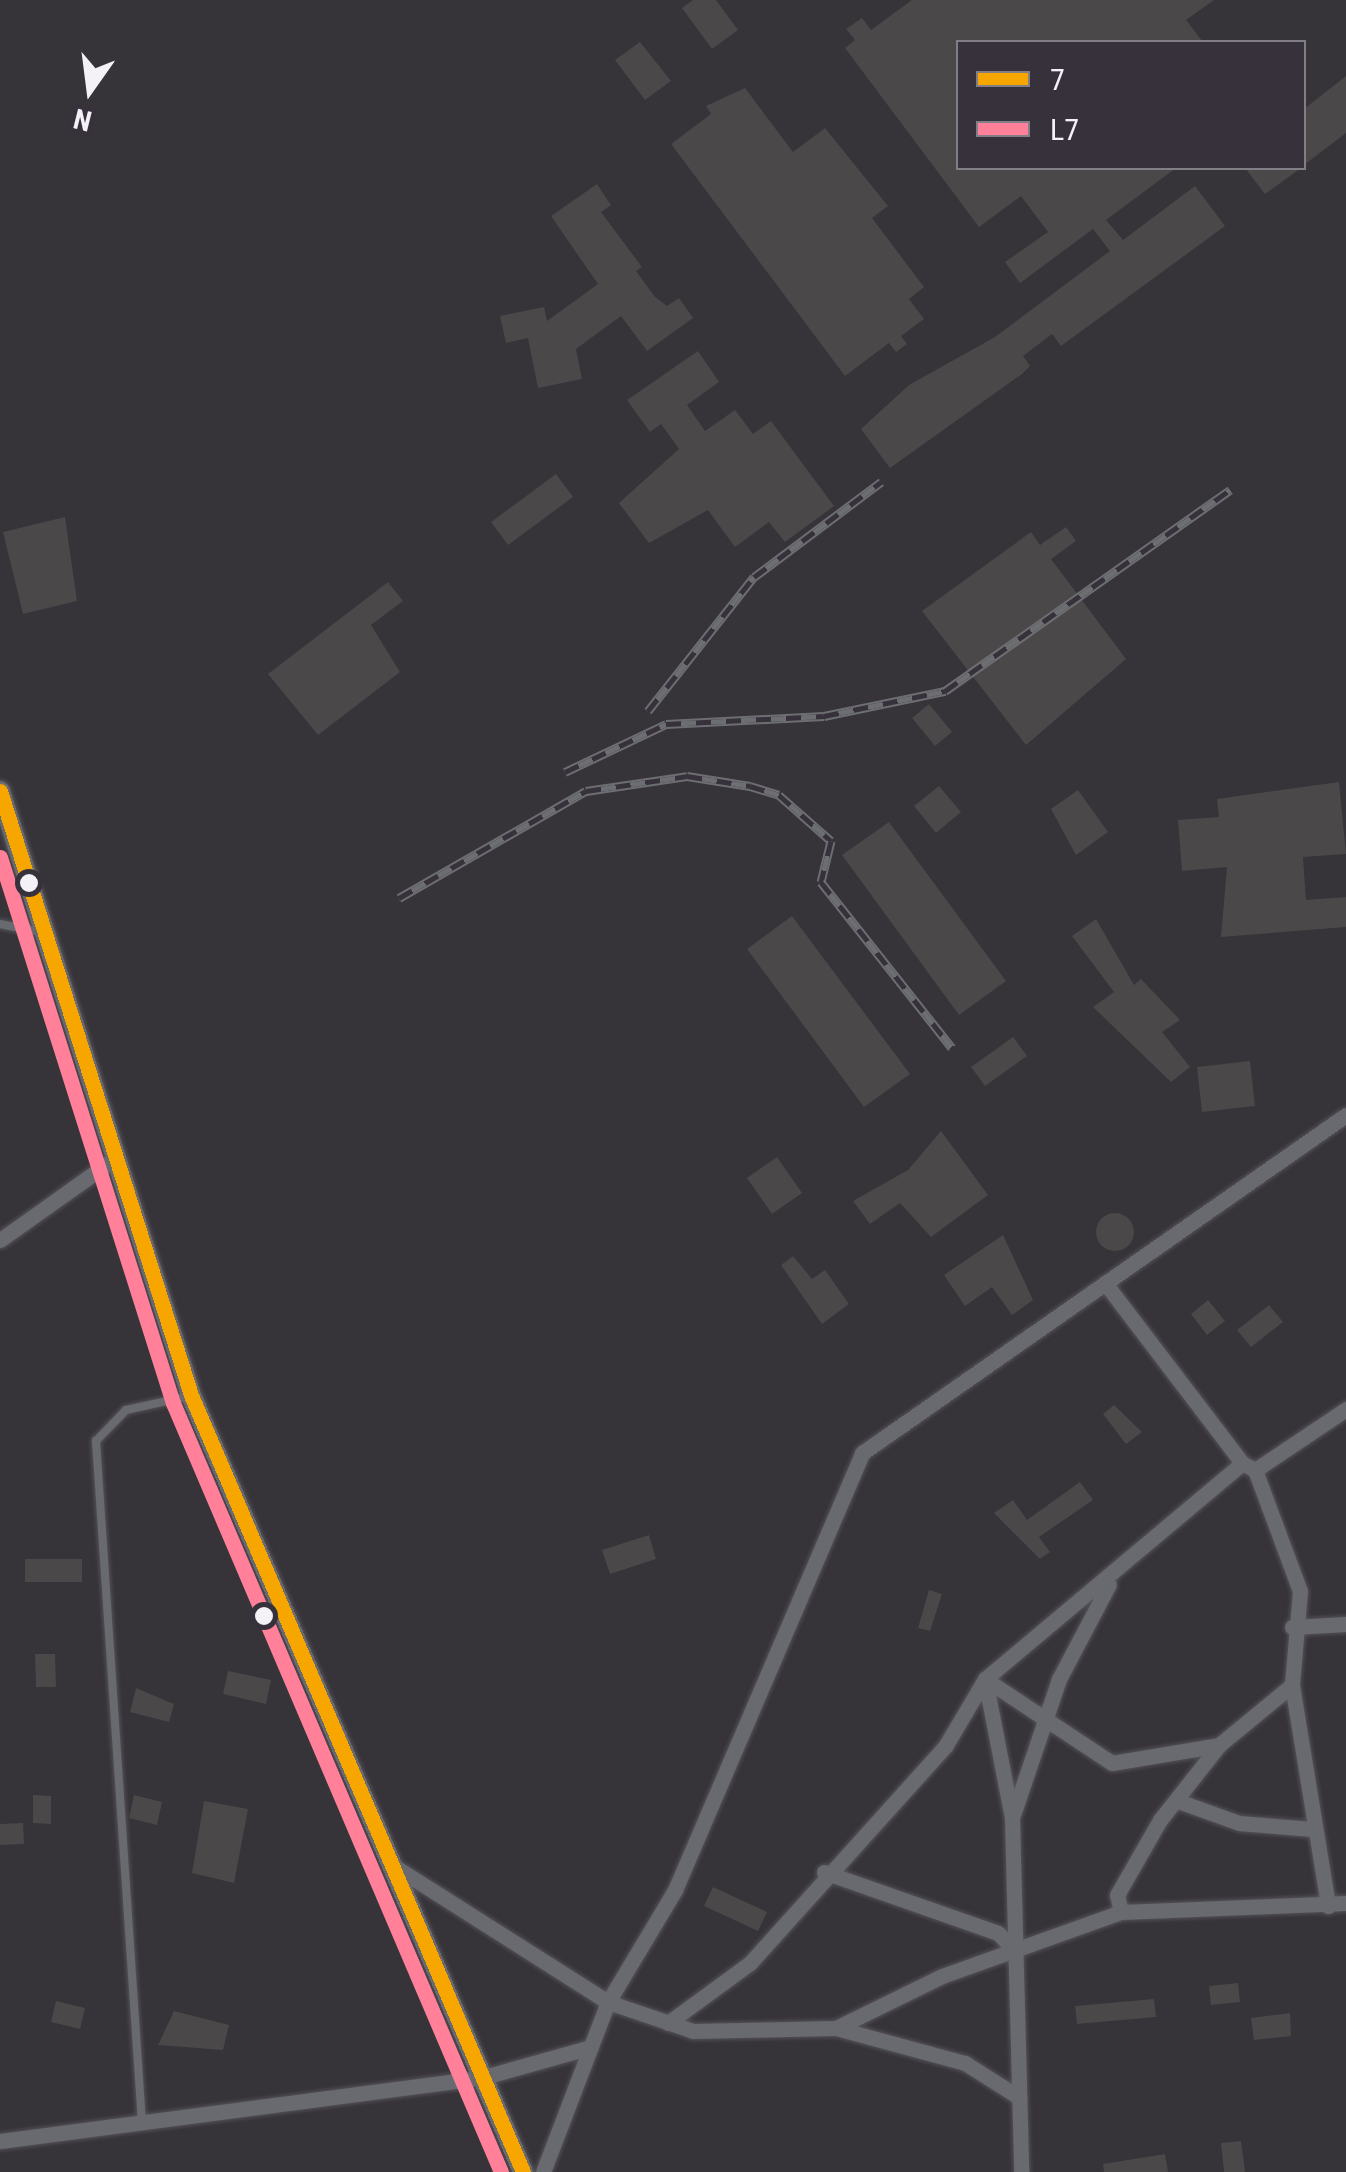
<!DOCTYPE html>
<style>
body{margin:0}
#map{position:relative;width:1346px;height:2172px;overflow:hidden;background:#363339;font-family:"Roboto Condensed",sans-serif}
div>[style]{position:absolute}
[style*='--x']{left:calc(var(--x)*1px);top:calc(var(--y)*1px);width:calc(var(--w)*1px);rotate:calc(var(--a)*1deg)}
.building>*{inset:0;background:#4b4849}
.round{border-radius:50%}
.roads{filter:drop-shadow(0 0 2px #545257) drop-shadow(0 0 2px #545257)}
.service>*{height:8px;margin:-4px;padding:0 4px;transform-origin:4px;border-radius:4px;background:#686a6f}
.minor>*{height:15px;margin:-7.5px;padding:0 7.5px;transform-origin:7.5px;border-radius:7.5px;background:#686a6f}
.tertiary>*{height:20px;margin:-10px;padding:0 10px;transform-origin:10px;border-radius:10px;background:#686a6f}
.rail>*{height:9px;margin-top:-4.5px;transform-origin:0;background:repeating-linear-gradient(90deg,#36313b 0 15px,#6d6e71 0 30px);box-sizing:border-box;border-block:2px solid #6d6e71}
.bus-1>*{height:15px;margin:-7.5px;padding:0 7.5px;transform-origin:7.5px;border-radius:7.5px;background:#f7a600}
.bus-2>*{height:15px;margin:-7.5px;padding:0 7.5px;transform-origin:7.5px;border-radius:7.5px;background:#ff8098}
.dots>*{width:28px;height:28px;translate:-50% -50%;box-sizing:border-box;border:5px solid #36313b;border-radius:50%}
span{translate:-50% -50%;white-space:nowrap;text-align:center;line-height:1.15;-webkit-text-stroke:9px #36313b;paint-order:stroke}
.legend{position:absolute;left:956px;top:40px;width:350px;height:130px;box-sizing:border-box;background:#36313b;border:2px solid #827e86;margin:0;padding:12px 18px;list-style:none;font-size:30px;color:#f4f1f7}
.legend li{display:flex;align-items:center;gap:20px;height:50px}
.legend b{width:50px;border:2px solid #827e86}
.north{position:absolute;left:40px;top:40px;width:100px;height:100px;-webkit-text-stroke:8px #36313b;paint-order:stroke;rotate:194deg;font-size:28px;font-weight:700;line-height:40px;text-align:center;color:#f4f1f7}
.north::after{content:'';display:block;margin:auto;width:35px;height:45px;background:#f4f1f7;clip-path:polygon(50% 0,100% 100%,50% 72%,0 100%)}
</style>
<div id="map">
<div class="building">
<i style="clip-path:polygon(693px 0,716px 0,738px 30px,712px 49px,682px 8px)"></i>
<i style="clip-path:polygon(912px 0,1214px 0,1186px 20px,1203px 42px,958px 42px,958px 168px,1176px 168px,1106px 220px,1123px 240px,1195px 186px,1225px 226px,1061px 346px,1052px 334px,1023px 356px,1030px 366px,1022px 374px,890px 468px,861px 429px,909px 385px,995px 337px,1110px 251px,1093px 229px,1020px 283px,1005px 262px,1048px 232px,1021px 196px,979px 227px,845px 48px,855px 40px,846px 29px,862px 18px,871px 30px)"></i>
<i style="clip-path:polygon(640px 42px,671px 81px,645px 100px,615px 60px)"></i>
<i style="clip-path:polygon(1346px 76px,1346px 133px,1304px 165px,1304px 109px)"></i>
<i style="clip-path:polygon(745px 88px,793px 152px,825px 128px,888px 206px,872px 218px,924px 287px,909px 299px,924px 319px,901px 336px,907px 344px,896px 352px,889px 343px,845px 376px,671px 144px,711px 114px,706px 106px)"></i>
<i style="clip-path:polygon(1245px 168px,1301px 168px,1265px 194px)"></i>
<i style="clip-path:polygon(597px 184px,611px 205px,601px 212px,642px 267px,636px 271px,655px 297px,667px 306px,679px 298px,693px 318px,647px 351px,621px 316px,576px 349px,582px 379px,538px 388px,528px 338px,506px 343px,500px 316px,544px 307px,547px 321px,598px 284px,551px 216px)"></i>
<i style="clip-path:polygon(698px 351px,719px 382px,687px 405px,705px 431px,735px 410px,753px 434px,771px 421px,834px 506px,785px 542px,769px 522px,735px 547px,708px 510px,649px 543px,619px 503px,679px 449px,661px 424px,650px 432px,627px 400px)"></i>
<i style="clip-path:polygon(556px 474px,573px 497px,508px 545px,491px 522px)"></i>
<i style="clip-path:polygon(65px 517px,77px 601px,23px 614px,3px 532px)"></i>
<i style="clip-path:polygon(1066px 527px,1076px 541px,1051px 559px,1126px 659px,1026px 745px,922px 611px,1031px 532px,1040px 545px)"></i>
<i style="clip-path:polygon(388px 582px,403px 601px,371px 625px,400px 672px,318px 735px,268px 674px)"></i>
<i style="clip-path:polygon(929px 704px,952px 732px,935px 746px,912px 718px)"></i>
<i style="clip-path:polygon(1339px 782px,1346px 854px,1303px 857px,1306px 900px,1346px 897px,1346px 927px,1221px 937px,1227px 867px,1182px 871px,1178px 820px,1219px 817px,1217px 799px)"></i>
<i style="clip-path:polygon(939px 786px,961px 812px,936px 833px,914px 806px)"></i>
<i style="clip-path:polygon(1078px 790px,1108px 832px,1076px 855px,1051px 809px)"></i>
<i style="clip-path:polygon(889px 822px,1006px 981px,959px 1015px,842px 855px)"></i>
<i style="clip-path:polygon(792px 916px,910px 1074px,864px 1107px,747px 949px)"></i>
<i style="clip-path:polygon(1096px 919px,1134px 985px,1141px 979px,1180px 1020px,1162px 1032px,1190px 1067px,1171px 1082px,1093px 1007px,1114px 992px,1072px 936px)"></i>
<i style="clip-path:polygon(1013px 1037px,1027px 1056px,985px 1086px,971px 1067px)"></i>
<i style="clip-path:polygon(1250px 1061px,1255px 1106px,1202px 1112px,1197px 1067px)"></i>
<i style="clip-path:polygon(941px 1131px,988px 1195px,931px 1237px,900px 1203px,870px 1224px,853px 1201px,908px 1170px)"></i>
<i style="clip-path:polygon(777px 1157px,802px 1193px,772px 1214px,747px 1178px)"></i>
<i class="round" style="left:1096px;top:1213px;width:38px;height:38px"></i>
<i style="clip-path:polygon(1003px 1235px,1033px 1300px,1012px 1315px,992px 1287px,965px 1306px,944px 1275px)"></i>
<i style="clip-path:polygon(793px 1256px,812px 1279px,825px 1270px,849px 1304px,822px 1324px,781px 1265px)"></i>
<i style="clip-path:polygon(1208px 1300px,1225px 1321px,1207px 1335px,1191px 1314px)"></i>
<i style="clip-path:polygon(1269px 1305px,1283px 1322px,1251px 1347px,1237px 1330px)"></i>
<i style="clip-path:polygon(1114px 1405px,1142px 1432px,1126px 1444px,1103px 1414px)"></i>
<i style="clip-path:polygon(1080px 1482px,1093px 1500px,1039px 1537px,1050px 1552px,1040px 1559px,994px 1513px,1013px 1500px,1027px 1520px)"></i>
<i style="clip-path:polygon(649px 1535px,656px 1559px,610px 1574px,602px 1550px)"></i>
<i style="clip-path:polygon(25px 1559px,82px 1559px,82px 1582px,25px 1582px)"></i>
<i style="clip-path:polygon(929px 1590px,942px 1594px,930px 1631px,918px 1628px)"></i>
<i style="clip-path:polygon(35px 1654px,55px 1654px,56px 1687px,36px 1687px)"></i>
<i style="clip-path:polygon(228px 1671px,271px 1680px,266px 1704px,223px 1694px)"></i>
<i style="clip-path:polygon(136px 1688px,174px 1704px,169px 1722px,130px 1712px)"></i>
<i style="clip-path:polygon(33px 1795px,51px 1796px,51px 1824px,33px 1823px)"></i>
<i style="clip-path:polygon(134px 1795px,162px 1802px,157px 1825px,129px 1818px)"></i>
<i style="clip-path:polygon(204px 1801px,248px 1809px,234px 1883px,192px 1873px)"></i>
<i style="clip-path:polygon(23px 1823px,24px 1844px,0 1845px,0 1824px)"></i>
<i style="clip-path:polygon(713px 1887px,767px 1912px,758px 1931px,704px 1906px)"></i>
<i style="clip-path:polygon(1238px 1983px,1240px 2002px,1211px 2005px,1209px 1986px)"></i>
<i style="clip-path:polygon(1154px 1999px,1156px 2017px,1077px 2024px,1075px 2006px)"></i>
<i style="clip-path:polygon(56px 2001px,85px 2008px,80px 2029px,51px 2022px)"></i>
<i style="clip-path:polygon(174px 2011px,229px 2025px,223px 2050px,158px 2045px)"></i>
<i style="clip-path:polygon(1290px 2013px,1291px 2036px,1254px 2040px,1251px 2018px)"></i>
<i style="clip-path:polygon(1241px 2141px,1245px 2172px,1224px 2172px,1221px 2143px)"></i>
<i style="clip-path:polygon(1165px 2154px,1168px 2172px,1104px 2172px,1103px 2164px)"></i>
</div>
<div class="roads">
<div class="service">
<i style="--x:0;--y:924;--w:42;--a:11"></i>
<i style="--x:142;--y:2123;--w:684;--a:-93.86"></i>
<i style="--x:96;--y:1441;--w:43;--a:-45.9"></i>
<i style="--x:126;--y:1410;--w:65;--a:-12.5"></i>
</div>
<div class="minor">
<i style="--x:0;--y:1240;--w:143;--a:-35.4"></i>
<i style="--x:1105;--y:1283;--w:226;--a:52.7"></i>
<i style="--x:1255;--y:1470;--w:129;--a:69.6"></i>
<i style="--x:1300;--y:1591;--w:94;--a:94.9"></i>
<i style="--x:1292;--y:1685;--w:224;--a:80.7"></i>
<i style="--x:1292;--y:1627;--w:54;--a:-3.2"></i>
<i style="--x:985;--y:1679;--w:142;--a:79"></i>
<i style="--x:1012;--y:1818;--w:354;--a:88.5"></i>
<i style="--x:985;--y:1679;--w:152;--a:33.5"></i>
<i style="--x:1112;--y:1763;--w:109;--a:-9.5"></i>
<i style="--x:1178;--y:1801;--w:65;--a:19.8"></i>
<i style="--x:1239;--y:1823;--w:73;--a:4.7"></i>
<i style="--x:1013;--y:1815;--w:144;--a:-71.3"></i>
<i style="--x:1059;--y:1679;--w:107;--a:-62.2"></i>
<i style="--x:389;--y:1863;--w:259;--a:32.4"></i>
<i style="--x:608;--y:2002;--w:90;--a:18.8"></i>
<i style="--x:693;--y:2031;--w:143;--a:-1.2"></i>
<i style="--x:836;--y:2028;--w:118;--a:-26.1"></i>
<i style="--x:942;--y:1976;--w:190;--a:-19.7"></i>
<i style="--x:1121;--y:1912;--w:225;--a:-2.3"></i>
<i style="--x:824;--y:1872;--w:184;--a:19.3"></i>
<i style="--x:998;--y:1933;--w:23;--a:47"></i>
<i style="--x:1121;--y:1912;--w:17;--a:-103"></i>
<i style="--x:1117;--y:1895;--w:86;--a:-60.2"></i>
<i style="--x:1160;--y:1820;--w:95;--a:-51.8"></i>
<i style="--x:1219;--y:1745;--w:94;--a:-39.4"></i>
<i style="--x:668;--y:2023;--w:102;--a:-36.2"></i>
<i style="--x:750;--y:1963;--w:293;--a:-48"></i>
<i style="--x:946;--y:1745;--w:77;--a:-59.4"></i>
<i style="--x:985;--y:1679;--w:336;--a:-40"></i>
<i style="--x:1242;--y:1463;--w:15;--a:28"></i>
<i style="--x:1255;--y:1470;--w:110;--a:-33.8"></i>
<i style="--x:836;--y:2028;--w:134;--a:15.2"></i>
<i style="--x:965;--y:2063;--w:62;--a:32.4"></i>
<i style="--x:0;--y:2141;--w:488;--a:-7.5"></i>
<i style="--x:484;--y:2077;--w:111;--a:-15.7"></i>
<i style="--x:543;--y:2172;--w:182;--a:-69.1"></i>
<i style="--x:608;--y:2002;--w:131;--a:-59.1"></i>
<i style="--x:675;--y:1890;--w:475;--a:-66.8"></i>
<i style="--x:862;--y:1453;--w:590;--a:-34.93"></i>
</div>
<div class="tertiary">
<i style="--x:0;--y:791;--w:633;--a:72.45"></i>
<i style="--x:191;--y:1395;--w:845;--a:66.86"></i>
</div>
</div>
<div class="rail">
<i style="--x:648;--y:711;--w:171;--a:-51.7"></i>
<i style="--x:754;--y:577;--w:159;--a:-36.8"></i>
<i style="--x:565;--y:772;--w:112;--a:-25.4"></i>
<i style="--x:666;--y:724;--w:158;--a:-2.9"></i>
<i style="--x:824;--y:716;--w:124;--a:-11.7"></i>
<i style="--x:945;--y:691;--w:349;--a:-35.2"></i>
<i style="--x:399;--y:898;--w:215;--a:-29.8"></i>
<i style="--x:586;--y:791;--w:102;--a:-8.4"></i>
<i style="--x:687;--y:776;--w:64;--a:9"></i>
<i style="--x:750;--y:786;--w:30;--a:17"></i>
<i style="--x:779;--y:795;--w:69;--a:41.5"></i>
<i style="--x:831;--y:841;--w:42;--a:103.7"></i>
<i style="--x:821;--y:882;--w:211;--a:51.7"></i>
</div>
<div class="bus-1">
<i style="--x:0;--y:791;--w:633;--a:72.45"></i>
<i style="--x:191;--y:1395;--w:845;--a:66.86"></i>
</div>
<div class="bus-2">
<i style="--x:0;--y:857;--w:573;--a:72.42"></i>
<i style="--x:173;--y:1403;--w:836;--a:66.9"></i>
</div>
<div class="dots">
<i style="left:29px;top:883px;background:#f4f1f7"></i>
<i style="left:264px;top:1616px;background:#f4f1f7"></i>
</div>
<ul class="legend">
<li><b style="height:12px;background:#f7a600"></b>7</li>
<li><b style="height:12px;background:#ff8098"></b>L7</li>
</ul>
<div class="north">N</div>
</div>
